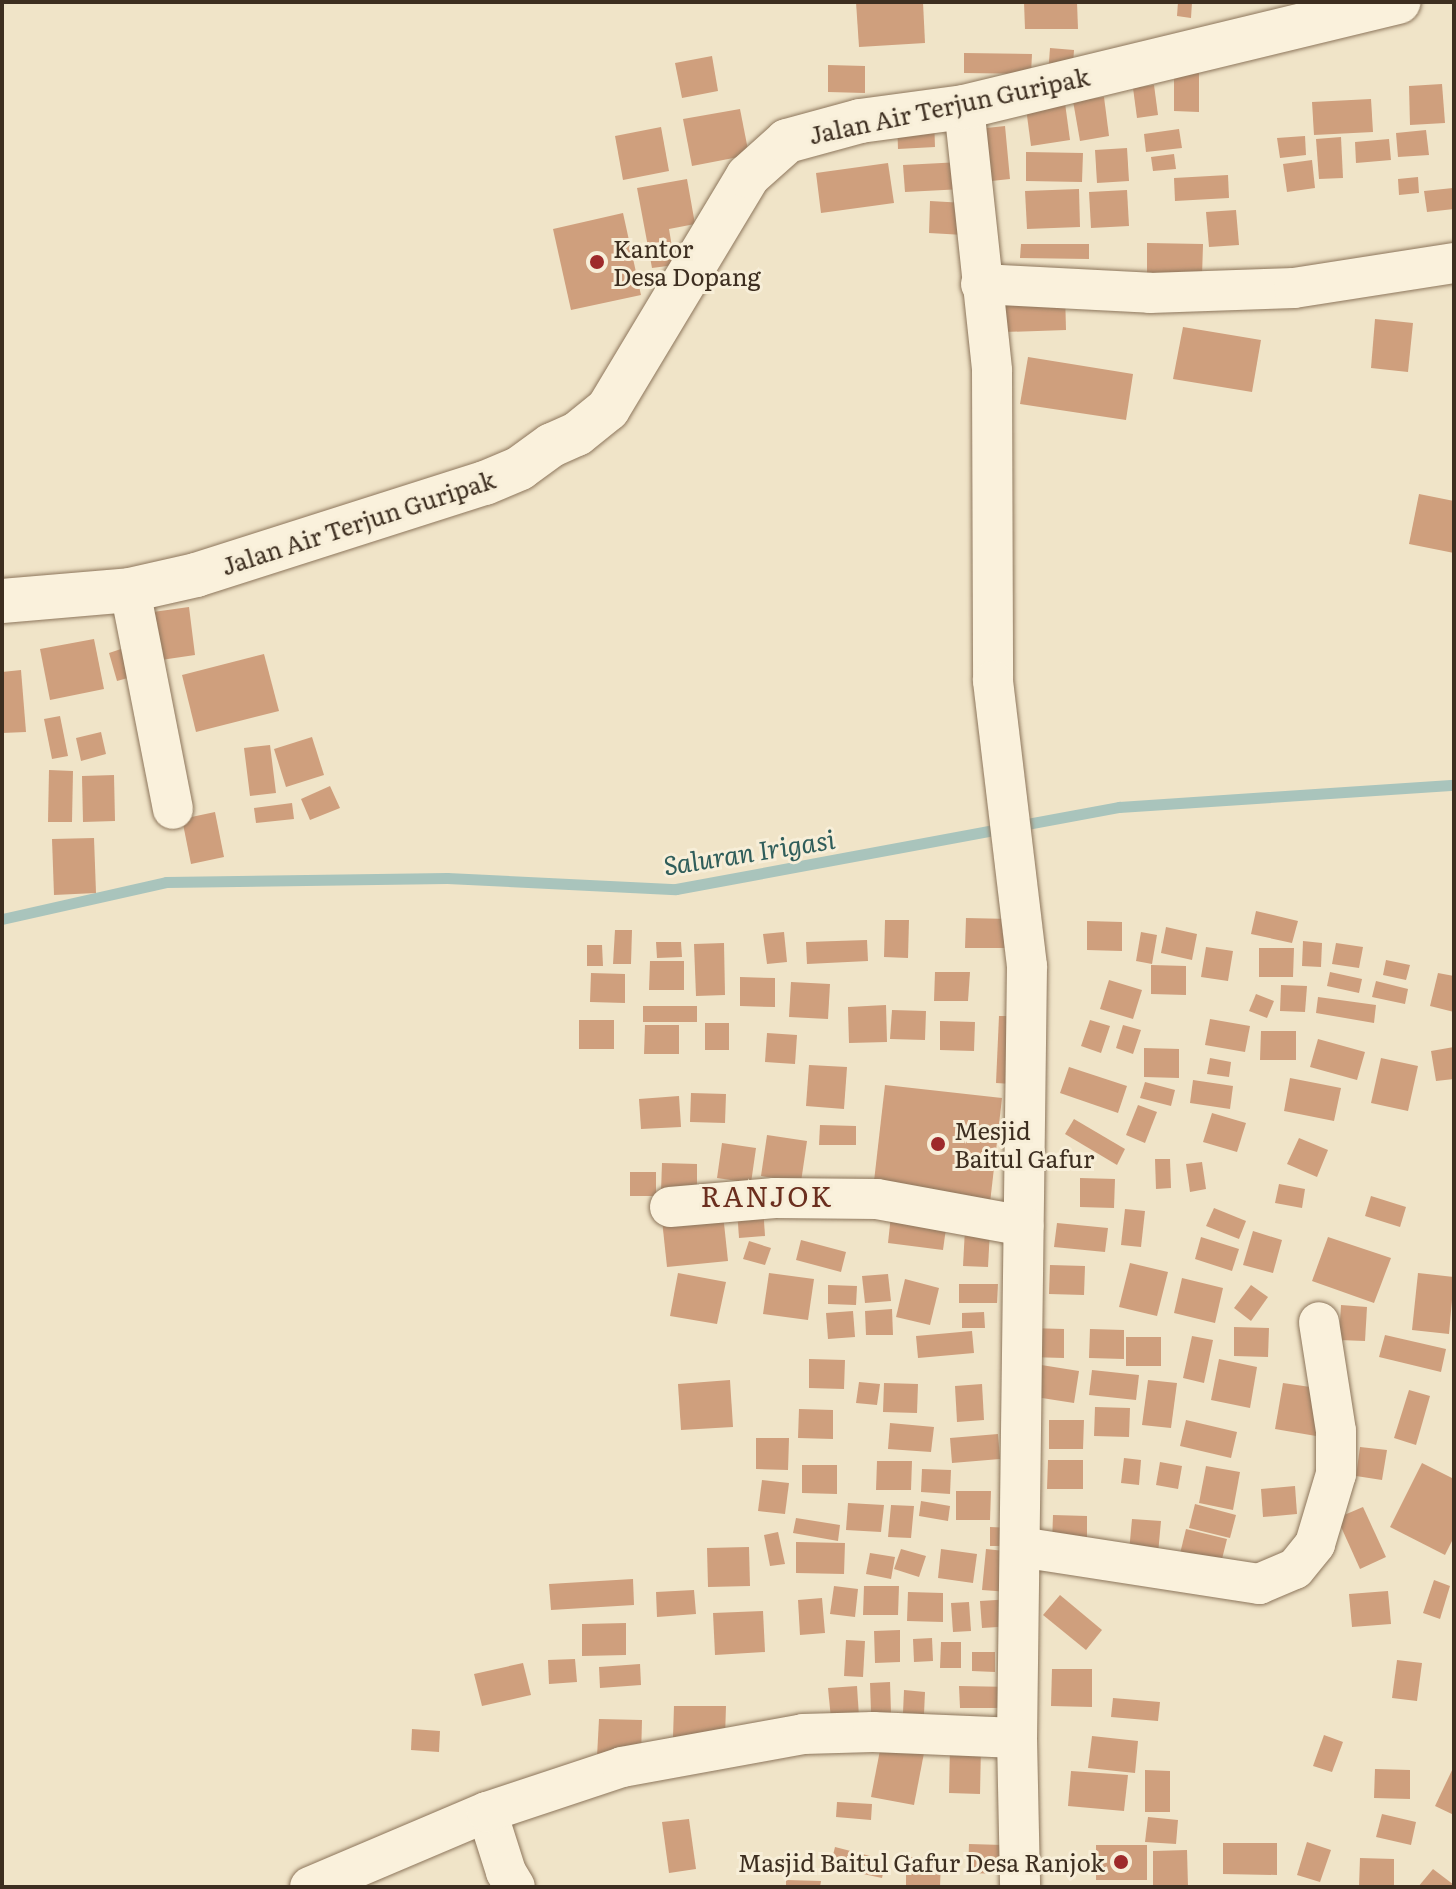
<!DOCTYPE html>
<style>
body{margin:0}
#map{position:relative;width:1456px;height:1889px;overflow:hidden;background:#f0e4c8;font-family:Literata,serif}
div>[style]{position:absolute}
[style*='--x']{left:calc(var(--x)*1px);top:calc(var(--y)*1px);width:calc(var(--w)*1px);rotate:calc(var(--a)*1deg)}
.stream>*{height:11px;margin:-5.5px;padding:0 5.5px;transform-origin:5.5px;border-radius:5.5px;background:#a9c4bc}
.building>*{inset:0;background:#cf9f7d}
.roads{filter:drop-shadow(0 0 2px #8d765c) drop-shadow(0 0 2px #8d765c)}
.minor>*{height:40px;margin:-20px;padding:0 20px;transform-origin:20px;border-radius:20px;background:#faf1dc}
.tertiary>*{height:44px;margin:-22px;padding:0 22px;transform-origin:22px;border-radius:22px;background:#faf1dc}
.dots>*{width:22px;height:22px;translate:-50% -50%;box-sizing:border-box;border:4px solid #f7eed8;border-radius:50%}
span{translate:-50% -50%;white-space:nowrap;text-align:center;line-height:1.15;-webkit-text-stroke:6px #f7eed8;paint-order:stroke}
.street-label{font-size:24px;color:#3d2e20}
.poi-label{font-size:24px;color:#3d2e20}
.left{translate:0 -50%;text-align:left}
.right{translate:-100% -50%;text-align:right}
.water-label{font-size:26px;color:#2f5d5a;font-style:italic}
.quarter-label{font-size:28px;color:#6b2e1e;letter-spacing:2px}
.frame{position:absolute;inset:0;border:4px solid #3d2e20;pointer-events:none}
</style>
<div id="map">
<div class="stream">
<i style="--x:2;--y:919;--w:168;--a:-12.7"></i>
<i style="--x:166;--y:882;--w:281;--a:-0.8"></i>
<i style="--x:447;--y:878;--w:229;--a:2.8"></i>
<i style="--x:676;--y:889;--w:451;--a:-10.5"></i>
<i style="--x:1119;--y:807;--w:336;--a:-3.8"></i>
</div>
<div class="building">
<i style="clip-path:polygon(856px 2px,923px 2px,925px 43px,859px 47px)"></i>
<i style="clip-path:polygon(1024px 2px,1077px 2px,1078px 29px,1025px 29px)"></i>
<i style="clip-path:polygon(1178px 2px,1192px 2px,1191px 18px,1177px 16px)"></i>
<i style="clip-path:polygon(1050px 48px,1074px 50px,1072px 78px,1048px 76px)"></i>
<i style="clip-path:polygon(964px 53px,1032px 54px,1031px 74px,964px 73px)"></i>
<i style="clip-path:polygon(712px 56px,718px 91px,682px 98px,675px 63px)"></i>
<i style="clip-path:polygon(828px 65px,865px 66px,865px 93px,828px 92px)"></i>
<i style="clip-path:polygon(1174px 73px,1199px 73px,1199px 112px,1174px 111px)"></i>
<i style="clip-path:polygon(1442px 84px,1445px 123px,1410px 125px,1409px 86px)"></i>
<i style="clip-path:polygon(1154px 85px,1158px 115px,1137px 118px,1133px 88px)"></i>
<i style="clip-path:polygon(1104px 97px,1109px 136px,1080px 141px,1073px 101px)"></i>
<i style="clip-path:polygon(1371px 99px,1373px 132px,1314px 135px,1312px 102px)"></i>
<i style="clip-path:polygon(1065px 103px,1070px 140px,1031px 146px,1026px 108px)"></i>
<i style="clip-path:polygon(740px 109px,749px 155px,692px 166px,683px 119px)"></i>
<i style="clip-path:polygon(934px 117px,935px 147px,898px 149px,897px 118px)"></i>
<i style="clip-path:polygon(1005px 126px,1010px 179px,982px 182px,977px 129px)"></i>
<i style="clip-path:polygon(661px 127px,669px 171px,623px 180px,615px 136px)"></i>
<i style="clip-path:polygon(1179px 129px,1182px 148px,1146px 152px,1144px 134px)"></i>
<i style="clip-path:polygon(1426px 130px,1429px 155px,1398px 157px,1396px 133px)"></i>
<i style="clip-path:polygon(1305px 136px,1306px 155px,1280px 158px,1277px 138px)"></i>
<i style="clip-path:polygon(1341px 137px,1343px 178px,1319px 179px,1316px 139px)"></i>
<i style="clip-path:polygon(1389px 139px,1391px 160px,1356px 163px,1355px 142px)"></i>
<i style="clip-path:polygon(1127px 148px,1129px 181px,1097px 183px,1095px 150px)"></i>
<i style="clip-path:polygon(1026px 152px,1083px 153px,1082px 182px,1026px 181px)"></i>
<i style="clip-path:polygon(1174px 154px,1176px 169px,1153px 171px,1151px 157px)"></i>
<i style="clip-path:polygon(1312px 160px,1315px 188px,1287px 192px,1283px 164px)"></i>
<i style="clip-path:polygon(961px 162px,963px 189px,905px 192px,903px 165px)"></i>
<i style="clip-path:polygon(888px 163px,894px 203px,821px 213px,816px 173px)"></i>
<i style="clip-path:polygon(1228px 175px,1229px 198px,1175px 201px,1174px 178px)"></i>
<i style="clip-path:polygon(1418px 177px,1419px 193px,1399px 195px,1398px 179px)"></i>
<i style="clip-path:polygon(687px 179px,695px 224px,669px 229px,675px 265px,652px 268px,637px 188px)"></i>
<i style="clip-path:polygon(1453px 188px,1454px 209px,1427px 212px,1424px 191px)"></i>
<i style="clip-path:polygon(1079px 189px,1080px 227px,1027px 229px,1025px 191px)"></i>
<i style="clip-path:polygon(1127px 190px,1129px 226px,1091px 228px,1089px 192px)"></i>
<i style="clip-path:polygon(930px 201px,965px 203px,964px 235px,929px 233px)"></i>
<i style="clip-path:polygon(1236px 210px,1239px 245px,1209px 247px,1206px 212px)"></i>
<i style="clip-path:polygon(623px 213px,641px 295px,571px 310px,553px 229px)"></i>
<i style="clip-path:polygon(1147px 243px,1203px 244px,1202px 276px,1147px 275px)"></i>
<i style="clip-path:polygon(1021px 244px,1089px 244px,1089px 259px,1020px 258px)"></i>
<i style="clip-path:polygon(1065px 293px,1066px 330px,1005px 332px,1003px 296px)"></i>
<i style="clip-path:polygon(1375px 319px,1413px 323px,1408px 372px,1371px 368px)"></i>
<i style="clip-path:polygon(1183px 327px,1261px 340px,1252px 392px,1173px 379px)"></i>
<i style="clip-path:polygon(1028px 357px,1133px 374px,1126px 420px,1020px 404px)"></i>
<i style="clip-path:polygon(1419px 494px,1454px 501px,1454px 553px,1409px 544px)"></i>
<i style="clip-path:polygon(189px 607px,195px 655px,161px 660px,153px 612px)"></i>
<i style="clip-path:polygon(94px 639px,104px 689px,50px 700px,40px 649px)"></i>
<i style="clip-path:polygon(133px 645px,142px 674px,117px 681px,109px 653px)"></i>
<i style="clip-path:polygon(264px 654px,279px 711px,196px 732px,182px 675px)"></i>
<i style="clip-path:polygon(21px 670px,26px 732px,2px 733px,2px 672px)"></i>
<i style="clip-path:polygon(60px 716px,68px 756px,52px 759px,44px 719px)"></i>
<i style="clip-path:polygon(101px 732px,106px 754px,81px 761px,76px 738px)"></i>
<i style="clip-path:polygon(312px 737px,324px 775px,286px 787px,274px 749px)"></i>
<i style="clip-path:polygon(270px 745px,276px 793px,250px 796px,244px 748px)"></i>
<i style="clip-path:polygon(49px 770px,73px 771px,72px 822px,48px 822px)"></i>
<i style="clip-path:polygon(114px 775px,115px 821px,83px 822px,82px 776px)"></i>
<i style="clip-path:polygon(330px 786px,340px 808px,310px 820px,301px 799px)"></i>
<i style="clip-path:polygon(292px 803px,294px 819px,256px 823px,254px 808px)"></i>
<i style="clip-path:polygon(215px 812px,224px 857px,191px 864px,182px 819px)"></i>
<i style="clip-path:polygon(94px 838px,96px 893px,54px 895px,52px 839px)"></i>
<i style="clip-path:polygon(1256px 911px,1298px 921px,1292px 943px,1251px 934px)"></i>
<i style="clip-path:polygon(966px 918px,1011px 919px,1011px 948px,965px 948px)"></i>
<i style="clip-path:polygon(885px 920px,909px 920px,908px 958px,884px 957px)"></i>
<i style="clip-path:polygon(1087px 921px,1122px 922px,1122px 951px,1087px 950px)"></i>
<i style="clip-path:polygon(1166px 927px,1197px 934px,1192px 960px,1161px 953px)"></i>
<i style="clip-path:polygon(615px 930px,632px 930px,631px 964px,613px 964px)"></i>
<i style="clip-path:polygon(784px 932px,787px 962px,767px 964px,763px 934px)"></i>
<i style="clip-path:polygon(1141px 932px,1157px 935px,1152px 964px,1136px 961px)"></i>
<i style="clip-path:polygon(867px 940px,868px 961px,807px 964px,806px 942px)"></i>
<i style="clip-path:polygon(1303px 941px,1322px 943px,1321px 967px,1302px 966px)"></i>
<i style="clip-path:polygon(656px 942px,681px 942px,682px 957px,657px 958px)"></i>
<i style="clip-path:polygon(724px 943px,725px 995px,696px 996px,694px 944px)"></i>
<i style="clip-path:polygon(1336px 943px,1363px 947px,1359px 968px,1332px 964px)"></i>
<i style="clip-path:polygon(587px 945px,602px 945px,603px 966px,587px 966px)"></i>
<i style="clip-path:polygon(1206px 947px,1233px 951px,1228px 981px,1201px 977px)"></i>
<i style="clip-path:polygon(1259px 948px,1294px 948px,1293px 977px,1259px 977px)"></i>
<i style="clip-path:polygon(1386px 960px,1410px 965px,1406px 980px,1383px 975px)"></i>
<i style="clip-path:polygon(650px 961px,684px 961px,684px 990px,649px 990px)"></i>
<i style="clip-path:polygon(1151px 965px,1186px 966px,1186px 995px,1151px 994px)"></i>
<i style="clip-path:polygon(935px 972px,970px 972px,968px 1001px,934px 1001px)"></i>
<i style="clip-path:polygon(1330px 972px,1362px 979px,1359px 993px,1327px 986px)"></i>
<i style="clip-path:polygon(591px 973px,625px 974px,625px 1003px,590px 1002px)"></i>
<i style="clip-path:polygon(1438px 973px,1454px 976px,1454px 1012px,1430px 1006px)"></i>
<i style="clip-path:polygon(740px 977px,775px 978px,775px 1007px,740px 1006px)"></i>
<i style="clip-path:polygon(1109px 980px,1142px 990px,1133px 1019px,1100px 1009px)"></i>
<i style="clip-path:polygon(1376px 981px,1408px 989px,1405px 1004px,1372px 997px)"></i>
<i style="clip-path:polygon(791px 982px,830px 984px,828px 1019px,789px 1017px)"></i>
<i style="clip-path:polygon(1281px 985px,1307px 986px,1305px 1012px,1280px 1011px)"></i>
<i style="clip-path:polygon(1256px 994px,1274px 1001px,1267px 1018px,1249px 1011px)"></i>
<i style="clip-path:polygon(1318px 997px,1376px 1005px,1374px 1023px,1316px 1013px)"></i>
<i style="clip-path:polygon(886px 1005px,887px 1042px,849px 1043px,848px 1007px)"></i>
<i style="clip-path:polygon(643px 1006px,697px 1006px,697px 1022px,643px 1022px)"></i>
<i style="clip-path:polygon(892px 1010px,926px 1011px,925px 1040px,890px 1039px)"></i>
<i style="clip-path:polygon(999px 1016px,1014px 1016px,1012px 1084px,996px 1083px)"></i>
<i style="clip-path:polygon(1210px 1019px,1250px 1026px,1245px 1052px,1205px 1045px)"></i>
<i style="clip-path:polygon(579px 1020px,614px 1020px,614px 1049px,579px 1049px)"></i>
<i style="clip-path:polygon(1090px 1020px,1110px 1026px,1101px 1053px,1081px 1046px)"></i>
<i style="clip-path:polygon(940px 1021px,975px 1022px,974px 1051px,940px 1050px)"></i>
<i style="clip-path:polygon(705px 1023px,729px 1023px,729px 1050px,705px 1050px)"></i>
<i style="clip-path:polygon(645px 1025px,679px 1025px,679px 1054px,644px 1054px)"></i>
<i style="clip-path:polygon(1123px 1025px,1141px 1030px,1133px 1054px,1116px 1048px)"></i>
<i style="clip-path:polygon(1261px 1031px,1296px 1031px,1296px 1060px,1260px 1060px)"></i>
<i style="clip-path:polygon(767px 1033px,797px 1035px,795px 1064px,765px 1062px)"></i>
<i style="clip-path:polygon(1318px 1039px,1365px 1052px,1357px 1080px,1310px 1067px)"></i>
<i style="clip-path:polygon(1454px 1047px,1454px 1079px,1436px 1081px,1431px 1051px)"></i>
<i style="clip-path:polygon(1144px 1048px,1179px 1049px,1179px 1078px,1144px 1077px)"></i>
<i style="clip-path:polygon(1210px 1058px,1231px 1062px,1229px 1077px,1207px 1074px)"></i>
<i style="clip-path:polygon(1381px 1058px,1418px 1066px,1408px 1111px,1371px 1103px)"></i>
<i style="clip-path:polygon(809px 1065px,847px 1067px,844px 1109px,806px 1106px)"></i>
<i style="clip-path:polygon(1069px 1067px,1127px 1086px,1118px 1113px,1060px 1093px)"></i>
<i style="clip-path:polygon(1290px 1078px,1341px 1088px,1334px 1121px,1284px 1111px)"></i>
<i style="clip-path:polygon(1193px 1080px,1233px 1086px,1230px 1109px,1190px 1103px)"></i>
<i style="clip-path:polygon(1145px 1082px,1175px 1090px,1171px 1106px,1140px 1098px)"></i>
<i style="clip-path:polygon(885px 1085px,1002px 1098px,990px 1203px,873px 1190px)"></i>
<i style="clip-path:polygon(691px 1093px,726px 1094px,725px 1123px,690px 1122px)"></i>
<i style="clip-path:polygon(679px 1096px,681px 1127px,641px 1129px,639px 1099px)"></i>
<i style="clip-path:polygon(1138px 1105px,1157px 1112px,1145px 1143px,1126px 1135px)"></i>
<i style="clip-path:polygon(1212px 1113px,1246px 1123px,1237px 1152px,1203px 1142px)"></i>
<i style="clip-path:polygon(1074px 1119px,1125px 1149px,1117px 1165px,1065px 1134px)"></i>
<i style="clip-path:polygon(820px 1125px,856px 1126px,856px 1145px,819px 1145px)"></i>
<i style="clip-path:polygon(767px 1135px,807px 1141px,801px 1182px,761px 1176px)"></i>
<i style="clip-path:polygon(1299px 1138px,1328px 1150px,1317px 1177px,1287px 1164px)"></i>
<i style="clip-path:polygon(722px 1143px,756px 1148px,751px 1183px,717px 1178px)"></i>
<i style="clip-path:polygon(1155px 1159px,1170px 1159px,1171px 1188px,1156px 1189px)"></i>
<i style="clip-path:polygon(1202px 1162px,1206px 1189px,1190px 1192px,1186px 1164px)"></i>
<i style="clip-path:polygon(662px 1163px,697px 1164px,697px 1193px,661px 1192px)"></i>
<i style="clip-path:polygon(630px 1172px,656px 1172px,656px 1196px,630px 1196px)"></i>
<i style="clip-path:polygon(1080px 1178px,1115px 1179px,1114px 1208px,1080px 1207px)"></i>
<i style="clip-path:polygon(1279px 1184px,1305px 1189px,1302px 1208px,1275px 1203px)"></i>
<i style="clip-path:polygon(1371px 1196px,1406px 1207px,1400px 1227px,1365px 1216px)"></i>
<i style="clip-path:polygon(763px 1206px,765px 1236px,739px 1238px,737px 1209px)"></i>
<i style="clip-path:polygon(892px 1206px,948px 1214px,943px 1250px,888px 1243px)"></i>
<i style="clip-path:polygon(1214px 1208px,1246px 1221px,1239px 1239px,1206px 1226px)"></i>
<i style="clip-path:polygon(1125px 1209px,1145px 1211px,1141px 1247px,1121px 1245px)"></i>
<i style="clip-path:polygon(723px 1214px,728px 1261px,667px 1267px,662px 1220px)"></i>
<i style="clip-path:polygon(1057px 1223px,1108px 1228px,1105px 1252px,1054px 1247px)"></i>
<i style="clip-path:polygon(965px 1229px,990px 1230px,988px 1267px,963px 1266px)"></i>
<i style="clip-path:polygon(1253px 1231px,1282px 1240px,1273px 1273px,1243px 1265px)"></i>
<i style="clip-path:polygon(1201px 1237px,1239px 1249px,1232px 1271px,1195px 1259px)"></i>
<i style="clip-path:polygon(1328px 1237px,1391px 1258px,1374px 1303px,1312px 1281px)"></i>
<i style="clip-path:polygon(801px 1240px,846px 1252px,841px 1272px,796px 1260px)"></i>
<i style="clip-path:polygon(749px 1241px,771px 1248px,765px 1265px,743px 1259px)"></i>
<i style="clip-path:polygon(1130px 1263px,1168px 1272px,1157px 1316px,1119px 1307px)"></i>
<i style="clip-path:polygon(1050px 1265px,1085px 1266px,1084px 1295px,1049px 1294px)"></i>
<i style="clip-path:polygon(678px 1273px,726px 1282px,717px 1324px,670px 1316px)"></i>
<i style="clip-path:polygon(769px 1273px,814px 1279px,808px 1320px,763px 1314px)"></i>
<i style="clip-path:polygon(1418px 1273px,1454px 1277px,1449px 1334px,1412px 1330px)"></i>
<i style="clip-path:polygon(888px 1274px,891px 1301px,865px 1303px,862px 1276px)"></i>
<i style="clip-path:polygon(1182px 1278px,1223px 1288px,1215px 1323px,1174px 1313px)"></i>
<i style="clip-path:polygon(905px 1279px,939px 1288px,930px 1325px,896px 1317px)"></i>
<i style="clip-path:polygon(959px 1284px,998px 1284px,997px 1303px,959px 1303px)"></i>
<i style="clip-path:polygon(828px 1285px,857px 1286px,856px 1305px,828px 1304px)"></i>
<i style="clip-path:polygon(1251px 1285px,1268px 1297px,1251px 1321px,1234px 1308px)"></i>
<i style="clip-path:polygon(1341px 1305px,1367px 1307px,1365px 1341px,1339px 1340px)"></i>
<i style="clip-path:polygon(892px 1309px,893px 1335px,866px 1335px,865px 1311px)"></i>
<i style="clip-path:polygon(853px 1311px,855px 1337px,828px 1339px,826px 1313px)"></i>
<i style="clip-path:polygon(984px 1312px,985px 1328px,962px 1328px,962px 1313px)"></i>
<i style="clip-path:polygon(1234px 1327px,1269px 1328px,1268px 1357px,1234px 1356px)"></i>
<i style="clip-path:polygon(1030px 1328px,1064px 1329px,1064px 1358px,1029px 1357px)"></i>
<i style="clip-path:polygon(1090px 1329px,1124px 1330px,1124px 1359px,1089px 1358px)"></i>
<i style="clip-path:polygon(972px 1331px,974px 1353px,918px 1358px,916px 1336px)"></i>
<i style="clip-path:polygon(1385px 1335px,1446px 1349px,1441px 1372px,1379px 1357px)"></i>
<i style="clip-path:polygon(1192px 1336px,1213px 1340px,1204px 1383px,1183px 1378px)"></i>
<i style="clip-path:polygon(1126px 1337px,1161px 1337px,1161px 1366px,1126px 1366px)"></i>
<i style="clip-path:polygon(809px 1359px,845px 1360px,844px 1389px,809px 1388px)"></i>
<i style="clip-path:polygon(1219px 1359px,1257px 1367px,1250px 1408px,1211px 1400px)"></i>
<i style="clip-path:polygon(1035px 1364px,1079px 1371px,1074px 1403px,1029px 1396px)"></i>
<i style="clip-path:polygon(1092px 1370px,1139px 1375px,1136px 1400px,1089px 1395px)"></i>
<i style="clip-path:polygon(730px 1380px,733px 1427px,681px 1430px,678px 1384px)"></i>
<i style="clip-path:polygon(1148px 1380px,1177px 1383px,1171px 1428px,1142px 1425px)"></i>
<i style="clip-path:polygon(859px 1382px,880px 1384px,877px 1405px,856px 1403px)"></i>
<i style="clip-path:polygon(884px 1383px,918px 1384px,917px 1413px,883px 1412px)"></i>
<i style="clip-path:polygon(1283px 1383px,1324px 1389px,1316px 1436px,1275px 1429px)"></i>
<i style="clip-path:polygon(982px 1384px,984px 1420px,957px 1422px,955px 1386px)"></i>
<i style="clip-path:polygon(1409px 1390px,1430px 1396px,1416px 1445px,1394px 1438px)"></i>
<i style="clip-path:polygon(1095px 1407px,1130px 1408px,1129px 1437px,1094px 1436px)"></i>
<i style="clip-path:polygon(799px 1409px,833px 1410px,833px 1439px,798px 1438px)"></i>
<i style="clip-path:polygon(1049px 1420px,1084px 1420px,1083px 1449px,1049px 1449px)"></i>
<i style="clip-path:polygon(1186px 1420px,1237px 1432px,1231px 1458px,1180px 1446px)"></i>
<i style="clip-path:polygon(890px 1423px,934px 1427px,931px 1452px,888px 1449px)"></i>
<i style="clip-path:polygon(998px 1434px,1000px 1459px,952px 1463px,950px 1438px)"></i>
<i style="clip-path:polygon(756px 1438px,789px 1438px,788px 1470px,756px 1469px)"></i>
<i style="clip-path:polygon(1360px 1447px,1387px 1450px,1382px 1480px,1356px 1476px)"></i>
<i style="clip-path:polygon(1124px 1458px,1141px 1460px,1139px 1485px,1121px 1483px)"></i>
<i style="clip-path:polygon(1048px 1460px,1083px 1460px,1083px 1489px,1047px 1489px)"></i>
<i style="clip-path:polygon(877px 1461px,912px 1461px,911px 1490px,876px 1490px)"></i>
<i style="clip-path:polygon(1160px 1462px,1182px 1466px,1178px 1489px,1156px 1485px)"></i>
<i style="clip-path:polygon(1422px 1463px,1454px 1479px,1454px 1537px,1445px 1555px,1390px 1527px)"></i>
<i style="clip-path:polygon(802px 1465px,837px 1465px,837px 1494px,802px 1493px)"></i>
<i style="clip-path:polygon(1206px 1466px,1240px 1472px,1233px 1510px,1199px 1503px)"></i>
<i style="clip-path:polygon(922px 1469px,951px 1470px,950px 1494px,921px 1492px)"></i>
<i style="clip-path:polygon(762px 1480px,789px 1483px,785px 1514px,758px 1511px)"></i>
<i style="clip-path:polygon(1295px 1486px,1297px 1514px,1263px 1517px,1261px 1489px)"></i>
<i style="clip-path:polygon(956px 1491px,991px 1491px,990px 1520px,956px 1520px)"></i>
<i style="clip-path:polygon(921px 1501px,950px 1506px,948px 1521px,919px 1516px)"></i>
<i style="clip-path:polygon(848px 1503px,884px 1505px,881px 1532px,846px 1530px)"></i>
<i style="clip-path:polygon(1195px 1504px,1236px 1515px,1230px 1538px,1189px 1528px)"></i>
<i style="clip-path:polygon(891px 1505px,914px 1506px,911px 1538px,888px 1537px)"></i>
<i style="clip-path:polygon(1363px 1507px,1386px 1557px,1360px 1569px,1337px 1518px)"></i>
<i style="clip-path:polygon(1053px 1515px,1087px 1516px,1087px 1545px,1052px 1544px)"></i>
<i style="clip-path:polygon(796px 1518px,840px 1525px,838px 1541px,793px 1533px)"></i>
<i style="clip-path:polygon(1132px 1519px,1161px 1521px,1158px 1554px,1129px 1552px)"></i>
<i style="clip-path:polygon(990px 1527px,1013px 1528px,1012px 1546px,990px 1546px)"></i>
<i style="clip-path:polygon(1186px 1529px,1227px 1539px,1218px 1575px,1177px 1566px)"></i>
<i style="clip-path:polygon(778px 1532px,785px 1564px,770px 1566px,764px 1535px)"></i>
<i style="clip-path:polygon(796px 1542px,845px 1543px,844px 1574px,796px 1573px)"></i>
<i style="clip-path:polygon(749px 1547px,750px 1586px,708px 1587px,707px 1548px)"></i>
<i style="clip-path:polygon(901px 1549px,926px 1556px,919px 1577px,894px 1569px)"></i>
<i style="clip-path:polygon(941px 1549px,977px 1554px,973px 1583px,938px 1578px)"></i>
<i style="clip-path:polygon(986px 1549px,1014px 1552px,1010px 1592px,982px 1590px)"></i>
<i style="clip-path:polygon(870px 1553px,895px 1557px,891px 1579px,866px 1574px)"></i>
<i style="clip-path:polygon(633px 1579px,634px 1605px,551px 1610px,549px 1584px)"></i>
<i style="clip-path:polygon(1434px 1580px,1450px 1586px,1440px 1619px,1423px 1613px)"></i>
<i style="clip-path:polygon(834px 1586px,858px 1589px,855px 1617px,830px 1614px)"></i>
<i style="clip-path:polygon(864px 1586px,899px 1586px,898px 1615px,863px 1615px)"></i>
<i style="clip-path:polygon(694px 1590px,696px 1614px,657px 1617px,656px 1592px)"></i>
<i style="clip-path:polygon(1388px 1591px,1391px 1624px,1352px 1627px,1349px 1594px)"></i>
<i style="clip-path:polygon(908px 1592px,943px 1593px,943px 1622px,907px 1621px)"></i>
<i style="clip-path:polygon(1060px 1595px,1102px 1630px,1086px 1650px,1043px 1615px)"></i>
<i style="clip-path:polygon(822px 1598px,825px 1633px,800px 1635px,798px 1600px)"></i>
<i style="clip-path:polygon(1012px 1599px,1014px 1626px,982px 1628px,980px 1601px)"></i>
<i style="clip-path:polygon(969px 1602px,971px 1631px,953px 1632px,951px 1603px)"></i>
<i style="clip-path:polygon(763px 1611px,765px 1652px,715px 1655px,713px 1613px)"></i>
<i style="clip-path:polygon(626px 1623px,626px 1655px,582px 1656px,582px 1624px)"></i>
<i style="clip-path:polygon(900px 1630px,900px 1662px,875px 1663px,874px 1631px)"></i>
<i style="clip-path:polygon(932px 1638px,933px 1661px,914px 1662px,913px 1639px)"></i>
<i style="clip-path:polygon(846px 1640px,865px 1641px,863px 1677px,844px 1676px)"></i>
<i style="clip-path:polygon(941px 1642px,961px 1642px,961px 1668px,940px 1668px)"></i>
<i style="clip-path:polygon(972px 1652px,995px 1652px,995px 1672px,972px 1671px)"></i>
<i style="clip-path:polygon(575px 1659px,577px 1682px,549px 1684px,548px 1660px)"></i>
<i style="clip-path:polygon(1397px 1660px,1422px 1663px,1417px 1701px,1392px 1698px)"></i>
<i style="clip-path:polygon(523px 1663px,531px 1695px,482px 1706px,474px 1674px)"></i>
<i style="clip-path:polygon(640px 1664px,641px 1685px,600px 1688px,599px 1667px)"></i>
<i style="clip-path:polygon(1052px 1669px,1092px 1669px,1092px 1707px,1051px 1706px)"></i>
<i style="clip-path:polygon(890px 1682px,891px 1713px,871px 1713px,870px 1683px)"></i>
<i style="clip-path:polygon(857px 1686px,859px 1717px,831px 1719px,828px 1688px)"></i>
<i style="clip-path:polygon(959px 1686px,1012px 1687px,1012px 1708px,960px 1708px)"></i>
<i style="clip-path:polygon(904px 1690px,925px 1692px,924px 1714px,903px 1713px)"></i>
<i style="clip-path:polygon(1113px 1698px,1160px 1702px,1158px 1721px,1111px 1717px)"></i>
<i style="clip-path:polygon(674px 1706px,726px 1706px,725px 1737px,673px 1737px)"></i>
<i style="clip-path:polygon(599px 1719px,642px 1720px,641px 1758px,597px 1757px)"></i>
<i style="clip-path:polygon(412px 1729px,440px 1731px,439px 1752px,411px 1750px)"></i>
<i style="clip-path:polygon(1324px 1735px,1343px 1742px,1332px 1772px,1313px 1766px)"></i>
<i style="clip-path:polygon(1092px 1736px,1138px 1741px,1135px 1773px,1088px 1768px)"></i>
<i style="clip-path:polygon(881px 1745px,924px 1753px,914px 1805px,871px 1797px)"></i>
<i style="clip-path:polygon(950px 1746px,981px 1746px,980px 1794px,949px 1793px)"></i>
<i style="clip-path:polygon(1454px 1766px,1454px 1815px,1435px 1806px)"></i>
<i style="clip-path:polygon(1375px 1769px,1410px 1770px,1410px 1799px,1374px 1798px)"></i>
<i style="clip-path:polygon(1145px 1770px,1170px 1771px,1170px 1812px,1145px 1812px)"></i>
<i style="clip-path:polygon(1071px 1771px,1128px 1775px,1124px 1811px,1068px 1806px)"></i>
<i style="clip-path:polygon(837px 1802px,872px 1804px,871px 1820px,836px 1817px)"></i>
<i style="clip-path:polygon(1382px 1814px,1416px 1822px,1411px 1845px,1376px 1837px)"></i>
<i style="clip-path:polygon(1148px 1817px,1178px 1820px,1176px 1844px,1145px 1842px)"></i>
<i style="clip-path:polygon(689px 1819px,696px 1869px,669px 1873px,662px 1822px)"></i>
<i style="clip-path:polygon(1307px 1842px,1331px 1850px,1320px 1882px,1297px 1875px)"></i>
<i style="clip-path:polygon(1223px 1843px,1277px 1843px,1277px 1875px,1223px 1874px)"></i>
<i style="clip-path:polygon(969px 1844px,1003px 1845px,1003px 1874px,968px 1873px)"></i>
<i style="clip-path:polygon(1096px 1845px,1147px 1845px,1147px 1880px,1096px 1880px)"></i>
<i style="clip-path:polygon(835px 1847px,886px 1860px,882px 1878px,830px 1867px)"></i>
<i style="clip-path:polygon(1187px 1850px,1188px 1887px,1153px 1887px,1153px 1851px)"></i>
<i style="clip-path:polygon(906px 1857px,941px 1858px,940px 1887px,906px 1886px)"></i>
<i style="clip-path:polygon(1360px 1858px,1394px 1859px,1394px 1887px,1359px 1887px)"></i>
<i style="clip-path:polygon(1433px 1869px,1454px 1885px,1454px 1887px,1418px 1887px)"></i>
<i style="clip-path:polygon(786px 1880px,821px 1881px,820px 1887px,786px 1887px)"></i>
</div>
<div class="roads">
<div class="minor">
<i style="--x:964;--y:107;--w:265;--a:83.9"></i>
<i style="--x:992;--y:371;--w:310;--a:89.8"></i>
<i style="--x:993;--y:681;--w:287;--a:83.2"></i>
<i style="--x:1027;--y:966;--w:772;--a:90.74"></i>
<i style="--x:1017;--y:1738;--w:149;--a:88.8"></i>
<i style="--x:981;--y:284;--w:169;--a:3"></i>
<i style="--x:1150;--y:293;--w:144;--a:-2"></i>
<i style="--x:1294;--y:288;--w:162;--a:-8.9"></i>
<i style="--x:130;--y:590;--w:223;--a:78.9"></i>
<i style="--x:670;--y:1207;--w:105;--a:-4.9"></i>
<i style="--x:775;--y:1198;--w:102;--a:0.6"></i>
<i style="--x:877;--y:1199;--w:149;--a:10.4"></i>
<i style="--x:1020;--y:1547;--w:242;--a:8.8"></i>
<i style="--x:1259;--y:1584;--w:39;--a:-23"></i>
<i style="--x:1295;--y:1569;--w:32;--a:-51"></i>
<i style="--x:1315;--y:1544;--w:73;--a:-73.3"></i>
<i style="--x:1336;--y:1474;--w:43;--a:-90"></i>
<i style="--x:1336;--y:1431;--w:110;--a:-98.9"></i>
<i style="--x:487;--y:1812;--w:63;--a:72.4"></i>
<i style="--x:506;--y:1872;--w:17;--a:59"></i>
<i style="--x:310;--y:1887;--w:192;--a:-23"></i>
<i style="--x:487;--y:1812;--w:142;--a:-18.4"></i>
<i style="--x:622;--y:1767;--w:184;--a:-10.3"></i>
<i style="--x:803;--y:1734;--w:70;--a:-1.6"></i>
<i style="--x:873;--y:1732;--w:144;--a:2.4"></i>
</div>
<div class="tertiary">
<i style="--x:2;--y:601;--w:128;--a:-4.9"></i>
<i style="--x:130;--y:590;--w:68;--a:-12.8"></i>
<i style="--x:196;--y:575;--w:303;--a:-17.7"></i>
<i style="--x:485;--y:483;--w:38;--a:-23"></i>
<i style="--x:520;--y:468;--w:39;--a:-36"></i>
<i style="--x:552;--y:445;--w:27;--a:-24"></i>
<i style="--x:577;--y:434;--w:40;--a:-39"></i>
<i style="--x:608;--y:409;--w:272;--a:-59"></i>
<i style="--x:748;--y:176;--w:52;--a:-41.9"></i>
<i style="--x:787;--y:141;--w:76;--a:-15.3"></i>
<i style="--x:860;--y:121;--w:105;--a:-7.7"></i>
<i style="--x:964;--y:107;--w:447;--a:-13.6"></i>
</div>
</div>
<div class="dots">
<i style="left:597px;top:262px;background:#9e2a2b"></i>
<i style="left:938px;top:1144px;background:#9e2a2b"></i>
<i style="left:1121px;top:1862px;background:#9e2a2b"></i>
</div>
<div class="street-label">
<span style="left:949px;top:105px;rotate:-12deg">Jalan Air Terjun Guripak</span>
<span style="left:358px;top:522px;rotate:-18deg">Jalan Air Terjun Guripak</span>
</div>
<div class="poi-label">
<span class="left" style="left:613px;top:262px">Kantor<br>Desa Dopang</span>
<span class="left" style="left:954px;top:1144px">Mesjid<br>Baitul Gafur</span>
<span class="right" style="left:1105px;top:1862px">Masjid Baitul Gafur Desa Ranjok</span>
</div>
<div class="water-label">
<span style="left:749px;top:851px;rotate:-9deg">Saluran Irigasi</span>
</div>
<div class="quarter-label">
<span style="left:767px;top:1195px">RANJOK</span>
</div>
<div class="frame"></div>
</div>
